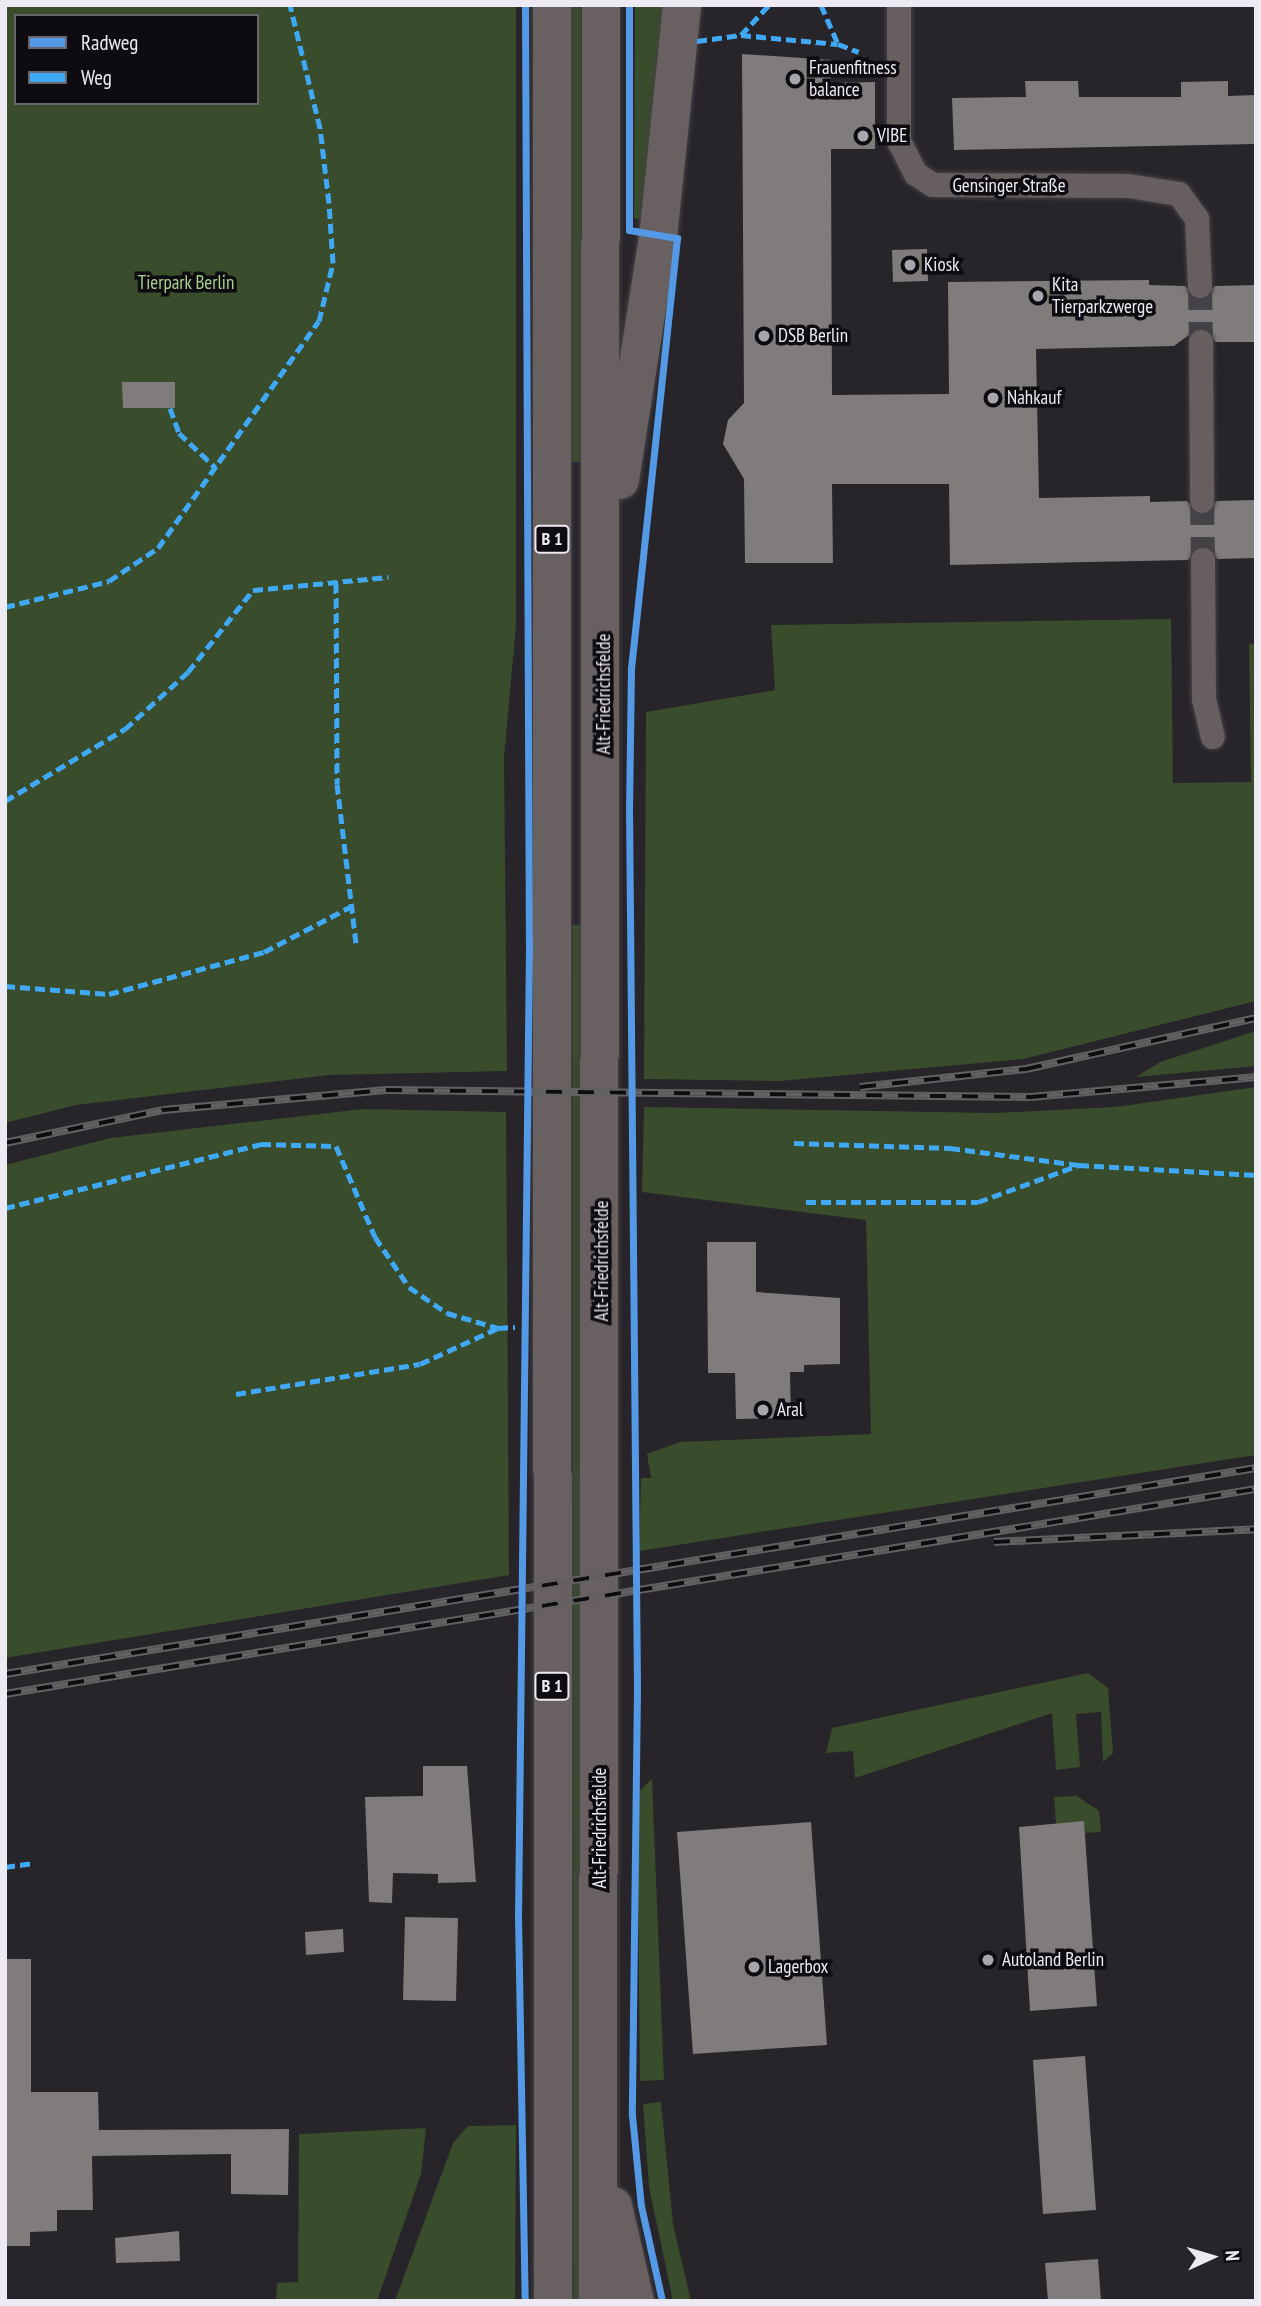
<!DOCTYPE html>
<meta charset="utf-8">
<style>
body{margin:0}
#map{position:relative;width:1261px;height:2306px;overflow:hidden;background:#27242a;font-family:"PT Sans Narrow",sans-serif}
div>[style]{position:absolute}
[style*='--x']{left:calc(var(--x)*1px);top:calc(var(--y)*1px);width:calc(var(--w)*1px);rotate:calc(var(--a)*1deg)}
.green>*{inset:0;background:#394c2b}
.building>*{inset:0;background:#807c7c}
.minor-tunnel>*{height:24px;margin-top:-12px;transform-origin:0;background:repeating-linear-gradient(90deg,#454248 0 24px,transparent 0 36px)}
.roads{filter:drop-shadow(0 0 2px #434145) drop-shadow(0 0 2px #434145)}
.minor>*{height:24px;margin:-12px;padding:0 12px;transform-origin:12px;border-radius:12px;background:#675f5f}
.primary>*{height:38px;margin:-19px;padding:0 19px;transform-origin:19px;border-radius:19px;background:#686061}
.rail>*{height:8px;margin-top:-4px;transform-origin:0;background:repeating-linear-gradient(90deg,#0e0c11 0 16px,#636061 0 32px);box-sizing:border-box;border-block:2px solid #636061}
.quiet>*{height:5px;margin-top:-2.5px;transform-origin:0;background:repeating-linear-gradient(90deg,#3fa9f5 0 10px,transparent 0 15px)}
.cycleway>*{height:7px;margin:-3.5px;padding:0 3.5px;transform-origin:3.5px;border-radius:3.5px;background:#5399e6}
.dots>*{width:19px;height:19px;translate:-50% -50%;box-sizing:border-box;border:4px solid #0e0c11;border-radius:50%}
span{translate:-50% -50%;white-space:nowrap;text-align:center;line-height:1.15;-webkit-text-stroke:7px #0e0c11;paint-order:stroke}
.shield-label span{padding:2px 5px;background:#0e0c11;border:2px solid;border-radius:5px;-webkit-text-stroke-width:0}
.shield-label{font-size:18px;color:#eeeaf3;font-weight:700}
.poi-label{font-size:19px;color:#eeeaf3}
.left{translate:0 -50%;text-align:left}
.street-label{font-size:19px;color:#eeeaf3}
.park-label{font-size:19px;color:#a8d28b}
.frame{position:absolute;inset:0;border:7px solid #eeeaf3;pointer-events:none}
.legend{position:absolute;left:14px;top:14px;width:245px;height:91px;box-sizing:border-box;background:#0e0c11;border:2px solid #68656b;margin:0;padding:9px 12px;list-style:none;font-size:21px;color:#eeeaf3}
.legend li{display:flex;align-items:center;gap:14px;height:35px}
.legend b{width:35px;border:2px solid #68656b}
.north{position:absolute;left:1177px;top:2222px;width:70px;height:70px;-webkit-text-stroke:5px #0e0c11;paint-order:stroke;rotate:86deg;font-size:19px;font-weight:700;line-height:28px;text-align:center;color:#eeeaf3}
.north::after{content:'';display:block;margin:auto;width:24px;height:32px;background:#eeeaf3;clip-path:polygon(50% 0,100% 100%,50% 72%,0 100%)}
</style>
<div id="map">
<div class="green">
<i style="clip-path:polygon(evenodd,5px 5px,516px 5px,516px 626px,504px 758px,507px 1071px,329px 1075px,76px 1105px,5px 1123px,5px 5px,16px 16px,257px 16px,257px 103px,16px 103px,16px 16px)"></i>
<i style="clip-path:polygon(571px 5px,581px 5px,581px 462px,571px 462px)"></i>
<i style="clip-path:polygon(635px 5px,665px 5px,644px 218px,634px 219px)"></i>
<i style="clip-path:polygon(1171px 619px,1173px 783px,1251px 782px,1249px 644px,1256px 644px,1256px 1001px,1023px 1059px,780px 1081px,644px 1079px,646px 712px,775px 690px,771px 625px)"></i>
<i style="clip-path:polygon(572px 925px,582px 925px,583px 2301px,573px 2301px)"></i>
<i style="clip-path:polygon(1256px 1031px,1256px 1066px,1136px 1077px,1160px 1062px)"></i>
<i style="clip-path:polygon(1256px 1087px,1256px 1455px,639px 1551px,641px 1478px,651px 1478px,647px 1454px,680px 1442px,871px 1434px,866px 1220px,642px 1192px,644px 1107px,994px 1113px,1115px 1107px)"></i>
<i style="clip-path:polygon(363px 1109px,506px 1112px,509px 1575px,5px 1658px,5px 1165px,110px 1138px)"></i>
<i style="clip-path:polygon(1088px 1673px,1108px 1688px,1113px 1753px,1103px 1762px,1101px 1712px,1076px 1714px,1080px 1767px,1056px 1770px,1052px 1713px,855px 1778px,853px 1751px,826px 1753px,832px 1728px)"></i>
<i style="clip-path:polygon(652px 1779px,664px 2080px,640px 2081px,637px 1793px)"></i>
<i style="clip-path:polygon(1077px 1796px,1099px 1811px,1101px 1832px,1085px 1833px,1084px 1822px,1056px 1824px,1054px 1797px)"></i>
<i style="clip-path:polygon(661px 2102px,673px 2224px,691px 2301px,673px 2301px,649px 2187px,643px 2104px)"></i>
<i style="clip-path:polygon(516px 2125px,515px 2301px,395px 2301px,453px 2143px,468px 2126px)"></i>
<i style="clip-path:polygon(426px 2128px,421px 2174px,377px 2301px,276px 2301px,277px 2283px,298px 2282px,299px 2134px)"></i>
</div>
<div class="building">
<i style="clip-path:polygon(742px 54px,831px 60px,831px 83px,875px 82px,875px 149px,831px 149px,832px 395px,949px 394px,948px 282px,1149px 280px,1149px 285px,1185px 286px,1200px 301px,1215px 286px,1256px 285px,1256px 342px,1216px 342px,1200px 327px,1174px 346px,1036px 349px,1039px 498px,1150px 496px,1150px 502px,1187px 501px,1201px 516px,1217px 501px,1256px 500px,1256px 558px,1218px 559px,1202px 545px,1188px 560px,950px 565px,949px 484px,832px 484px,833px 563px,745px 563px,744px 479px,723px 444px,728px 420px,744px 403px)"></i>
<i style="clip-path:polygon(1025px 81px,1078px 81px,1079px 97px,1181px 97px,1181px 82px,1228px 81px,1228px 96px,1256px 95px,1256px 144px,954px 150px,952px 98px,1026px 97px)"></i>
<i style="clip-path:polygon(927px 249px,928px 281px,893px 282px,892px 250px)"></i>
<i style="clip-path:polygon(122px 382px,175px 382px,175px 408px,123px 408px)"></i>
<i style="clip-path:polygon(707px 1242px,756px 1242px,756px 1292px,840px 1298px,840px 1364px,804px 1365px,804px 1372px,790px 1372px,791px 1418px,736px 1419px,735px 1373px,708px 1373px)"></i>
<i style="clip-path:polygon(423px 1766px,467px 1766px,476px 1882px,438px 1883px,438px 1874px,393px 1873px,392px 1903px,369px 1902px,365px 1797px,423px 1796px)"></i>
<i style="clip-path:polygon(1084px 1821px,1097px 2006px,1030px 2011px,1019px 1827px)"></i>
<i style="clip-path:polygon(811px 1822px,827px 2045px,693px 2054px,677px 1832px)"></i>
<i style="clip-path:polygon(405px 1917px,458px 1918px,456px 2001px,403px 2000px)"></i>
<i style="clip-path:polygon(343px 1929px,344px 1952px,306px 1955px,305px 1932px)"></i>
<i style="clip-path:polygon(5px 1959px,31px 1959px,31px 2092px,98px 2092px,99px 2130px,289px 2129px,288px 2195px,231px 2194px,231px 2154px,92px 2156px,93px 2210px,57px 2210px,57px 2231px,30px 2232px,30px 2246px,5px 2246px)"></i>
<i style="clip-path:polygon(1085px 2056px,1096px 2210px,1043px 2214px,1033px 2060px)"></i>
<i style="clip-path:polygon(179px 2231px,180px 2261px,116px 2263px,115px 2238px)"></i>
<i style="clip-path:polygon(1098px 2259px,1101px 2301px,1048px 2301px,1045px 2263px)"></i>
</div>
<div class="minor-tunnel">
<i style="--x:1200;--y:286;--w:56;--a:89"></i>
<i style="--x:1202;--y:501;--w:59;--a:89"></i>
</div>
<div class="roads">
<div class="minor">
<i style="--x:899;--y:5;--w:136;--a:90"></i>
<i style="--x:899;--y:141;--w:37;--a:63"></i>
<i style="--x:916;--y:174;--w:20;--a:33"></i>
<i style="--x:933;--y:185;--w:196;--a:0.3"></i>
<i style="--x:1129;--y:186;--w:51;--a:9.1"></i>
<i style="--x:1179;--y:194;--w:31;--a:54"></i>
<i style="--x:1197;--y:219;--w:67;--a:87.4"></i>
<i style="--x:1201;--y:342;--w:159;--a:89.6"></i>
<i style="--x:1203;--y:560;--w:139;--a:89.6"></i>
<i style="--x:1204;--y:699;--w:39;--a:77"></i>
</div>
<div class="primary">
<i style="--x:552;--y:5;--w:2296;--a:89.98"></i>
<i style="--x:620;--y:480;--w:245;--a:-81.1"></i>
<i style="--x:658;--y:238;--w:234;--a:-84.1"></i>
<i style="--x:613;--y:2206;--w:98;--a:77"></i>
<i style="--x:598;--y:2301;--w:2296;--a:-89.93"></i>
</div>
</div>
<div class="rail">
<i style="--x:860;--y:1087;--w:167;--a:-6.2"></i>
<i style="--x:1026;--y:1069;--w:236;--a:-12.5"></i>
<i style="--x:5;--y:1143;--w:161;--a:-11.8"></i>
<i style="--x:163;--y:1110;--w:224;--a:-5.1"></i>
<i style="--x:386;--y:1090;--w:645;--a:0.62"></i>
<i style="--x:1031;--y:1097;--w:226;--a:-5.1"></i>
<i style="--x:994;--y:1542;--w:262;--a:-2.8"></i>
<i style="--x:5;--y:1674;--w:1268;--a:-9.35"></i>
<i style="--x:5;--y:1694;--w:1268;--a:-9.31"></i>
</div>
<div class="quiet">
<i style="--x:821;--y:5;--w:43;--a:66.4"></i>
<i style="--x:838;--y:44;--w:22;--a:21"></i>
<i style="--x:741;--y:35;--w:97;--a:5.3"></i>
<i style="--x:697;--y:41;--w:44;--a:-7.8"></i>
<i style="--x:741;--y:35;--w:41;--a:-47"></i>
<i style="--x:170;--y:408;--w:27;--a:70"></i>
<i style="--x:179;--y:433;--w:50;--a:43.4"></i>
<i style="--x:336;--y:583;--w:201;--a:89.7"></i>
<i style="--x:337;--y:784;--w:160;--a:83.2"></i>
<i style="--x:5;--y:607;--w:107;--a:-14"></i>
<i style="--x:109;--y:581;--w:59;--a:-34"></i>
<i style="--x:158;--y:548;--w:278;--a:-54.7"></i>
<i style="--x:319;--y:321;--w:60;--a:-76.4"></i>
<i style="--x:333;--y:263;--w:60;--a:-93.8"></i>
<i style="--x:329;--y:203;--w:76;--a:-96.8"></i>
<i style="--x:320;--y:128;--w:127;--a:-103.7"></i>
<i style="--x:5;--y:801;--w:140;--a:-31"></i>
<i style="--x:125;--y:729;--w:85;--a:-42.1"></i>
<i style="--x:188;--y:672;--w:105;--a:-51.6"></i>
<i style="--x:253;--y:590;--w:136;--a:-5.5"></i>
<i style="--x:5;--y:986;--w:104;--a:4.4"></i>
<i style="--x:109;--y:994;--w:161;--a:-15.2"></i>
<i style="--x:264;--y:952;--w:97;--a:-27.6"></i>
<i style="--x:794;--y:1143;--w:156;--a:1.8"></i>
<i style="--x:950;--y:1148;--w:130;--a:7.5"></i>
<i style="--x:806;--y:1202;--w:172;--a:0"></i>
<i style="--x:978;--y:1202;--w:108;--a:-20.1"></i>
<i style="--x:1079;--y:1165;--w:177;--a:3.2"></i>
<i style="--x:5;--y:1208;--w:264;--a:-14"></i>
<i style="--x:261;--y:1144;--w:75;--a:1.5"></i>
<i style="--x:336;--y:1146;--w:99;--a:66.8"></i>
<i style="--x:375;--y:1237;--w:60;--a:55.8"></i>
<i style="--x:409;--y:1287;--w:46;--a:34.4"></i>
<i style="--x:447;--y:1313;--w:53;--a:16.4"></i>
<i style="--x:236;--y:1394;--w:186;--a:-9.3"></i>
<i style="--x:420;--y:1364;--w:86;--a:-24.8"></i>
<i style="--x:498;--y:1328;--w:17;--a:-3"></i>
<i style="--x:5;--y:1867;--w:27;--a:-8"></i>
</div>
<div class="cycleway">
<i style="--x:525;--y:5;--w:943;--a:89.76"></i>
<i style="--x:529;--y:948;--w:967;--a:90.65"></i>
<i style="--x:518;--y:1915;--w:386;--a:89"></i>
<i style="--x:629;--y:5;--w:225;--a:90"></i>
<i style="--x:629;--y:230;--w:49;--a:9.5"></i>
<i style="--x:677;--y:238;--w:432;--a:96.1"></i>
<i style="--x:631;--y:668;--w:138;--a:90.8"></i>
<i style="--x:629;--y:806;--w:883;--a:89.48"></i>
<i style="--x:637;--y:1689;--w:426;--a:90.7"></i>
<i style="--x:632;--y:2115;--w:91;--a:84.4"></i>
<i style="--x:641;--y:2206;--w:97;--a:77.5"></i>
</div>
<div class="dots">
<i style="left:795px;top:79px;background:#a8a5ad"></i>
<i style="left:863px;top:136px;background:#a8a5ad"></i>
<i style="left:910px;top:265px;background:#a8a5ad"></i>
<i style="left:1038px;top:296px;background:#a8a5ad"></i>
<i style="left:764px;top:336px;background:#a8a5ad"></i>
<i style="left:993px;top:398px;background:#a8a5ad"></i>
<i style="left:763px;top:1410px;background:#a8a5ad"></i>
<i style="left:988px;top:1960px;background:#a8a5ad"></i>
<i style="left:754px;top:1967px;background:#a8a5ad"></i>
</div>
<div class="shield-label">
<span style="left:552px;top:539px">B 1</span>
<span style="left:552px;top:1686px">B 1</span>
</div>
<div class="poi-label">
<span class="left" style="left:809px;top:79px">Frauenfitness<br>balance</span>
<span class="left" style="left:877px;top:136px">VIBE</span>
<span class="left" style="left:924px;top:265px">Kiosk</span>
<span class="left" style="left:1052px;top:296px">Kita<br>Tierparkzwerge</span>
<span class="left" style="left:778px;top:336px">DSB Berlin</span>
<span class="left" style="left:1007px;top:398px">Nahkauf</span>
<span class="left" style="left:777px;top:1410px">Aral</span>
<span class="left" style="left:1002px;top:1960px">Autoland Berlin</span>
<span class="left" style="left:768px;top:1967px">Lagerbox</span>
</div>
<div class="street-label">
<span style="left:1009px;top:186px">Gensinger Straße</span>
<span style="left:604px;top:694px;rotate:-90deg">Alt-Friedrichsfelde</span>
<span style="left:602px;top:1261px;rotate:-90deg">Alt-Friedrichsfelde</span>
<span style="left:600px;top:1828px;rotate:-90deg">Alt-Friedrichsfelde</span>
</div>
<div class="park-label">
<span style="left:186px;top:283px">Tierpark Berlin</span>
</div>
<div class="frame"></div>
<ul class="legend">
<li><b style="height:9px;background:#5399e6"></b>Radweg</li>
<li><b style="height:9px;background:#3fa9f5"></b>Weg</li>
</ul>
<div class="north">N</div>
</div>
